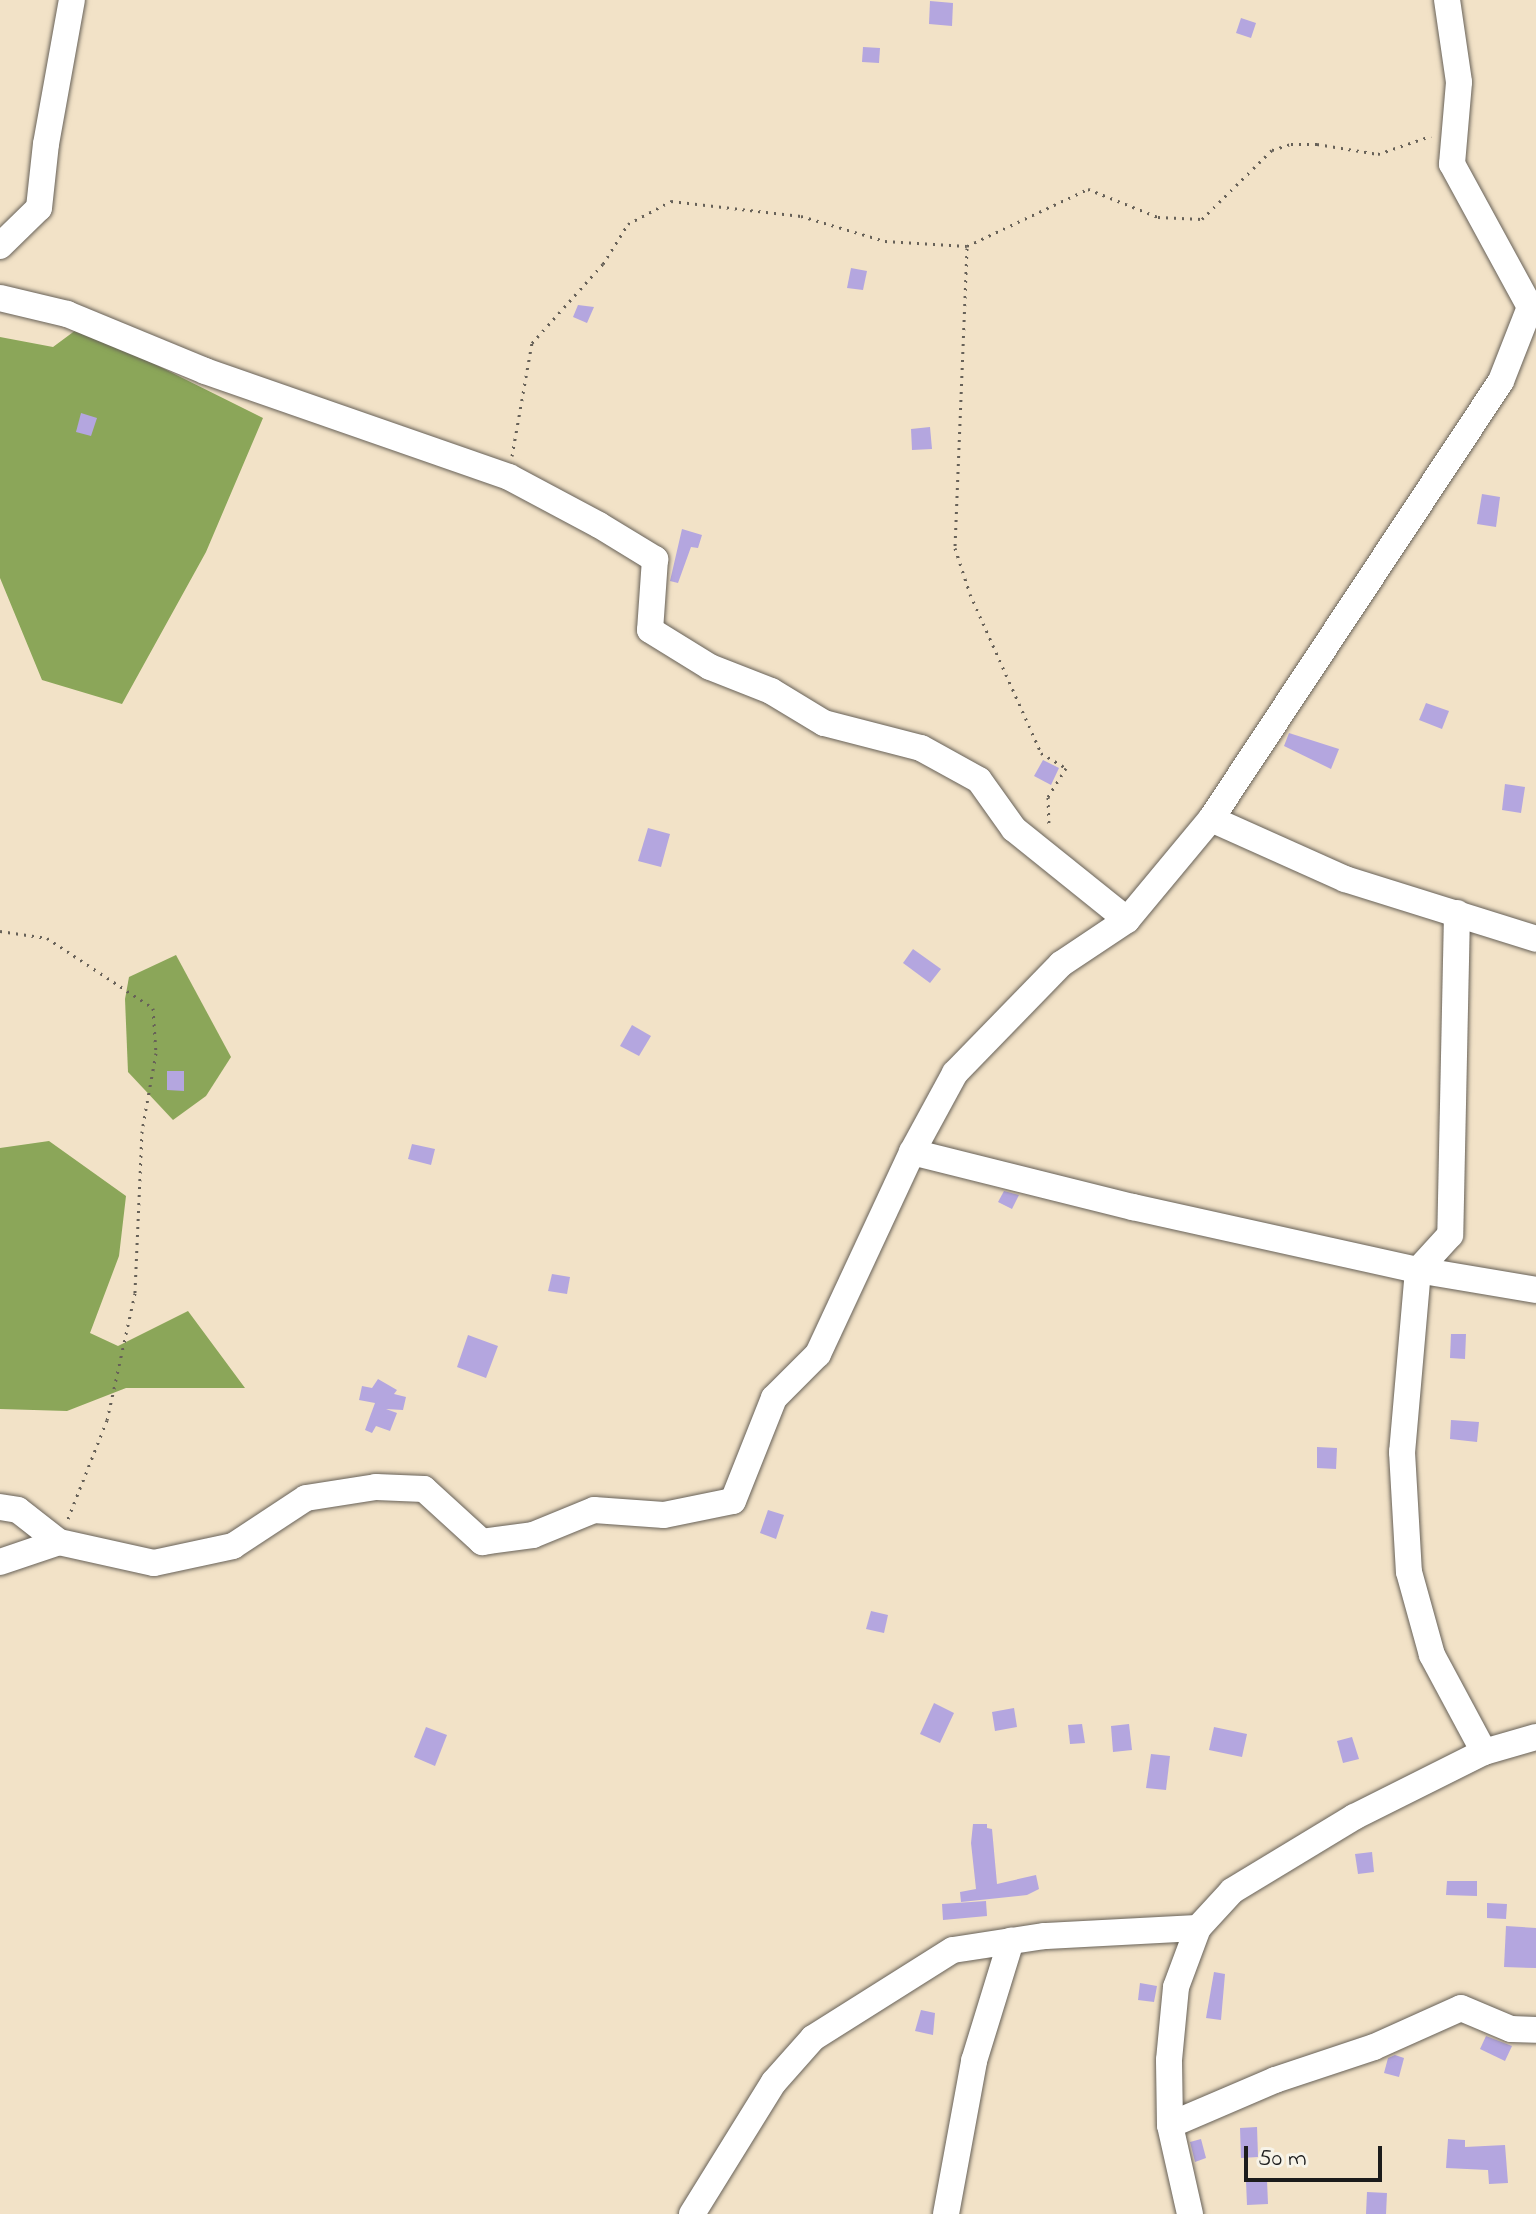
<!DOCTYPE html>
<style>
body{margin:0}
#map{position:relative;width:1536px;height:2214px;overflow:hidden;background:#f2e2c7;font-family:"Indie Flower",sans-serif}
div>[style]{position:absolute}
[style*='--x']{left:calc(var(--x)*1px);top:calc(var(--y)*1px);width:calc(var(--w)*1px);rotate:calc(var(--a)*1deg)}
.forest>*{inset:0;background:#8ba659}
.building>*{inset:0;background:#b4a6df}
.path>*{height:3px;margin-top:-1.5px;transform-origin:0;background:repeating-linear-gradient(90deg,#676158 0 2px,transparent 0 8px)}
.roads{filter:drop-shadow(0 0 2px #676158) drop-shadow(0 0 2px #676158)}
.minor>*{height:26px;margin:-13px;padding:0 13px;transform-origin:13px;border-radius:13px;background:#fff}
span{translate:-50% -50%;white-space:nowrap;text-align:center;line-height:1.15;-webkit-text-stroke:6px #f7f3e8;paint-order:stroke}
.scale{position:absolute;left:1244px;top:2146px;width:138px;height:36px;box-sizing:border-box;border:4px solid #1c1c1c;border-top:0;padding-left:10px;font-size:24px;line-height:28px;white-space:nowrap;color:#1c1c1c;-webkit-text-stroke:6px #f7f3e8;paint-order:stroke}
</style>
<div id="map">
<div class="forest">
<i style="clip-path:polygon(80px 327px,263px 418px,206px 552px,122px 704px,42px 680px,0 578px,0 337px,53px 347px)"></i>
<i style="clip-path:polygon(176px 955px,231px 1057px,206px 1096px,173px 1120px,128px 1072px,125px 999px,129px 977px)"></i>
<i style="clip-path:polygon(49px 1141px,126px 1196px,119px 1256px,90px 1333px,118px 1346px,188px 1311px,245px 1388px,126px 1388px,67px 1411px,0 1409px,0 1148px)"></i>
</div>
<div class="building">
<i style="clip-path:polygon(930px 1px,953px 3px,952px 26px,929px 24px)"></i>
<i style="clip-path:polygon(1241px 18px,1256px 23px,1251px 38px,1236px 33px)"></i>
<i style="clip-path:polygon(863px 47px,880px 48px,879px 63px,862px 62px)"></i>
<i style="clip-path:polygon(851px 268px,867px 271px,863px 290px,847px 288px)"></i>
<i style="clip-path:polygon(578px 305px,594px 307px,587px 323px,573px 317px)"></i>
<i style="clip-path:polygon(81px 413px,97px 418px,91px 436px,76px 432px)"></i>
<i style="clip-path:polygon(930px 427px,932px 449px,912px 450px,911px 429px)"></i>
<i style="clip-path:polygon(1482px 494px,1500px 497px,1496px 527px,1477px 524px)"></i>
<i style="clip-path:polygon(682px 529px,702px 535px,698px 548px,691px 547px,678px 583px,670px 581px)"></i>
<i style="clip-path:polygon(1426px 703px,1449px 711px,1442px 729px,1419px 720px)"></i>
<i style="clip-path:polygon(1289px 733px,1339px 749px,1331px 769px,1284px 746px)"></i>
<i style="clip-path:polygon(1043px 760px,1059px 768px,1051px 785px,1034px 776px)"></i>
<i style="clip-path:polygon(1505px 784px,1525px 787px,1521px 813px,1502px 810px)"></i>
<i style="clip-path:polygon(648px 828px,670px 834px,661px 867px,638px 861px)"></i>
<i style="clip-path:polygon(913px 949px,941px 969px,930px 983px,903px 963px)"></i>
<i style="clip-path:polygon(632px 1025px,651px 1036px,639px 1056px,620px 1046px)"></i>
<i style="clip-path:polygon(167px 1071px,184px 1071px,184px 1091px,167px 1090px)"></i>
<i style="clip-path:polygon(412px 1144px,435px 1149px,431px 1165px,408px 1159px)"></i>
<i style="clip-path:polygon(1004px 1191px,1019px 1195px,1012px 1209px,998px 1202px)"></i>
<i style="clip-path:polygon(552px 1274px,570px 1277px,567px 1294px,548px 1291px)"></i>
<i style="clip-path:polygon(1451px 1334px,1466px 1334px,1465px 1359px,1450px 1358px)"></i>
<i style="clip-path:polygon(468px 1335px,498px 1346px,486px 1378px,457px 1367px)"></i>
<i style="clip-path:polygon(378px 1379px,397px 1390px,394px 1394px,406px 1397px,403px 1410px,386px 1409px,397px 1413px,390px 1431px,376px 1426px,372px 1433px,365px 1430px,375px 1403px,359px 1400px,362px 1386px,372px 1388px)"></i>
<i style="clip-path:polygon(1451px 1420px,1479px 1422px,1477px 1442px,1450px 1439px)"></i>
<i style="clip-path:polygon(1317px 1447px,1337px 1448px,1336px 1469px,1317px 1468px)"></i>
<i style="clip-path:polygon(768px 1510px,784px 1515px,776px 1539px,760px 1533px)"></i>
<i style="clip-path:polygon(871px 1611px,888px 1615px,884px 1633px,866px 1629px)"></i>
<i style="clip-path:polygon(934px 1703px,954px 1713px,940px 1743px,920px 1734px)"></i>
<i style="clip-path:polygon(1014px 1708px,1017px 1727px,995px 1731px,992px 1712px)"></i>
<i style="clip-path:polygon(1082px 1724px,1085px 1743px,1070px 1744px,1068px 1725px)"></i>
<i style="clip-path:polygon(1129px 1724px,1132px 1750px,1113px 1752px,1111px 1726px)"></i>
<i style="clip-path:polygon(426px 1727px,447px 1735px,435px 1766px,414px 1757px)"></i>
<i style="clip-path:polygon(1214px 1727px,1247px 1734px,1242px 1757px,1209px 1750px)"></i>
<i style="clip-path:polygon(1352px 1737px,1359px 1759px,1343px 1763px,1337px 1741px)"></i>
<i style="clip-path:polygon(1151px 1754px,1170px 1756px,1166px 1790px,1146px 1788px)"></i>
<i style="clip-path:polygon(973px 1824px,987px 1824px,987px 1828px,992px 1829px,997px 1884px,1036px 1875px,1039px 1889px,1027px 1895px,961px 1902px,960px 1892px,976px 1889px,971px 1843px)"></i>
<i style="clip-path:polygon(1372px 1852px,1374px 1872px,1358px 1874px,1355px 1854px)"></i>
<i style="clip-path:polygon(1447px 1881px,1477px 1881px,1477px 1896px,1446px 1895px)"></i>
<i style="clip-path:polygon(986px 1901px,987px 1916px,943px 1920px,942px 1904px)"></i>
<i style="clip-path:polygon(1487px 1903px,1507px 1904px,1506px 1919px,1487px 1918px)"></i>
<i style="clip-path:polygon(1506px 1926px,1536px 1928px,1536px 1968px,1504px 1967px)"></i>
<i style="clip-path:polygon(1214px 1972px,1225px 1974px,1221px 2020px,1206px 2018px)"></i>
<i style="clip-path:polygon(1140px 1983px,1157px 1986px,1154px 2002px,1138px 2000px)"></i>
<i style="clip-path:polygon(921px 2010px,935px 2013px,933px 2035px,915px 2031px)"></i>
<i style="clip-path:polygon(1486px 2036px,1512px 2046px,1505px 2061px,1480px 2049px)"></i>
<i style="clip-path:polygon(1395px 2055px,1404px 2058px,1399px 2077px,1384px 2073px,1388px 2058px)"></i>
<i style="clip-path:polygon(1257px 2127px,1258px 2157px,1241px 2158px,1240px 2128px)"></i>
<i style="clip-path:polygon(1201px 2139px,1206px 2158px,1195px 2162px,1190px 2142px)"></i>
<i style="clip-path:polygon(1448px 2139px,1465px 2140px,1465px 2147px,1505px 2145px,1508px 2183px,1489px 2184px,1488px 2170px,1446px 2168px)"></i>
<i style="clip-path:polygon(1267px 2180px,1268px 2204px,1247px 2205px,1246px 2181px)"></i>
<i style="clip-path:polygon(1367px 2192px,1387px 2193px,1386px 2214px,1366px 2214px)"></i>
</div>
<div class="path">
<i style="--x:967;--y:248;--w:300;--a:92.3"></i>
<i style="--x:955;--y:548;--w:48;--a:71.9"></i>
<i style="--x:970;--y:594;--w:174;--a:65.9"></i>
<i style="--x:1041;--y:753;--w:29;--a:31"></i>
<i style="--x:1066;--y:768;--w:34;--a:122"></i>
<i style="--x:1048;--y:797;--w:30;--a:88"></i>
<i style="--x:512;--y:456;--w:115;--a:-80"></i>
<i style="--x:532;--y:343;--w:106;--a:-48.1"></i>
<i style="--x:603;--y:264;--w:47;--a:-58"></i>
<i style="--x:628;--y:224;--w:49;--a:-28.1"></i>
<i style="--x:671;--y:201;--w:131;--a:6.6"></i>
<i style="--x:801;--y:216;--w:88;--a:16.6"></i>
<i style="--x:885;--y:241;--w:82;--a:3.5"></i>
<i style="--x:967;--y:246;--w:134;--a:-25.2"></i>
<i style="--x:1088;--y:189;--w:75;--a:21.8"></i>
<i style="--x:1158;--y:217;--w:44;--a:2.6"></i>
<i style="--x:1202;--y:219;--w:98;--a:-44.6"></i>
<i style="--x:1272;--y:150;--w:20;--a:-18"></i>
<i style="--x:1291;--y:144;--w:26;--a:0"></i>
<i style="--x:1317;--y:144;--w:62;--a:9.3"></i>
<i style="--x:1378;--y:154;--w:56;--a:-18.8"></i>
<i style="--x:0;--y:931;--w:48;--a:8.5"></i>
<i style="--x:47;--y:938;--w:127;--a:33.4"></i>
<i style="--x:153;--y:1008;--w:45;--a:86.2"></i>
<i style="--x:156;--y:1053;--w:79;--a:100.2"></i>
<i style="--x:142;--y:1131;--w:162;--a:92.5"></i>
<i style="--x:135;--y:1293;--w:130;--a:102.4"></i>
<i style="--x:107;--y:1420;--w:109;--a:111.6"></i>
</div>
<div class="roads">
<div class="minor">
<i style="--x:0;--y:246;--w:54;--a:-44.3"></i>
<i style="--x:39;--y:208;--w:64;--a:-83.8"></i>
<i style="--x:46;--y:144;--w:146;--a:-79.8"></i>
<i style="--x:0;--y:298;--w:69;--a:13.4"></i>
<i style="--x:67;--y:314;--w:149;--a:22.4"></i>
<i style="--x:205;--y:371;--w:322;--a:19.2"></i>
<i style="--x:509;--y:477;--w:102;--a:28.1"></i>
<i style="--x:599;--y:525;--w:66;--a:31.3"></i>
<i style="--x:655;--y:559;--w:71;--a:94"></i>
<i style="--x:650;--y:630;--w:70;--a:31.7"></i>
<i style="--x:710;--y:667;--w:66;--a:21.5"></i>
<i style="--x:771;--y:691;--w:62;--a:31.1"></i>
<i style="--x:824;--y:723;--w:100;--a:14.5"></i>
<i style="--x:921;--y:748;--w:66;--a:28.9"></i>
<i style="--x:979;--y:780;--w:60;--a:54.5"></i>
<i style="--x:1014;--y:829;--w:145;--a:38.8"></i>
<i style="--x:1211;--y:819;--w:147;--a:24.1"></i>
<i style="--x:1345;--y:879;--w:200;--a:17.4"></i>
<i style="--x:1457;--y:913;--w:322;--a:91.2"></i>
<i style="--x:1450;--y:1235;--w:47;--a:132.4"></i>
<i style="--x:1418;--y:1270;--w:183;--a:95"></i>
<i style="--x:1402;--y:1452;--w:120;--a:86.7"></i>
<i style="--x:1409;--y:1572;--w:86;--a:74.5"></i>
<i style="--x:1432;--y:1655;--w:110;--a:61.8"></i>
<i style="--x:912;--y:1152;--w:228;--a:14"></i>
<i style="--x:1133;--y:1207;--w:292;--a:12.5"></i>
<i style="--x:1418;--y:1270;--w:120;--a:9.6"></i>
<i style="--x:0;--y:1507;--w:18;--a:9"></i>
<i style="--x:18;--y:1510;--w:52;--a:38"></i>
<i style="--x:0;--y:1562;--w:62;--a:-18.7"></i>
<i style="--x:59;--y:1542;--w:97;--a:12.5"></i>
<i style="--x:154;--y:1563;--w:81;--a:-12.1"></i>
<i style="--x:233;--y:1546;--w:87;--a:-33.3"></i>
<i style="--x:306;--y:1498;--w:71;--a:-8.9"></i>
<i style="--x:376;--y:1487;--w:48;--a:2.4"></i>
<i style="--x:424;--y:1489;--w:79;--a:42.4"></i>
<i style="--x:482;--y:1542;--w:51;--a:-7.8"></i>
<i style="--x:533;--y:1535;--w:66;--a:-22.3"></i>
<i style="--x:594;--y:1510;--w:70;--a:4.1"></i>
<i style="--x:664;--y:1515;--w:70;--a:-11.5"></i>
<i style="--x:733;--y:1501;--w:111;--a:-68.3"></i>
<i style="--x:774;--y:1398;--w:62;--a:-45"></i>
<i style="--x:818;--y:1354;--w:223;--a:-65"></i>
<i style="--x:912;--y:1152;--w:90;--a:-61.4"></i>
<i style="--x:955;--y:1073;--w:152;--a:-45.8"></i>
<i style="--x:1061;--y:964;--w:79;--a:-33.7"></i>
<i style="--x:1127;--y:920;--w:131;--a:-50.3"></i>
<i style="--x:1211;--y:819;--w:525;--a:-56.49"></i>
<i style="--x:1501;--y:381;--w:79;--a:-68.6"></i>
<i style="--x:1530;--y:307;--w:163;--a:-118.6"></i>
<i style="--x:1452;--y:164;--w:82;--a:-85.1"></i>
<i style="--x:1459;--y:82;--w:83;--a:-98.3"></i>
<i style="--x:1170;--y:2125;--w:114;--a:-23.2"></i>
<i style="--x:1275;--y:2080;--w:104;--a:-18.4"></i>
<i style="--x:1374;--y:2047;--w:95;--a:-24.1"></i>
<i style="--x:1461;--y:2008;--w:54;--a:22.8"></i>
<i style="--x:1511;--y:2029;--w:25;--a:2"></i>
<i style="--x:692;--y:2214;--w:155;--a:-58.2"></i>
<i style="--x:774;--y:2082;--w:59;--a:-48.4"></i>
<i style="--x:813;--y:2038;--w:165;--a:-32.2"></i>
<i style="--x:953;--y:1950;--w:93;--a:-8.7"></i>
<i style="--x:1045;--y:1936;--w:153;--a:-3"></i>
<i style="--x:946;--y:2214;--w:156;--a:-79.6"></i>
<i style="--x:974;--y:2061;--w:126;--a:-72.9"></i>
<i style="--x:1190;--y:2214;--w:91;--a:-102.7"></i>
<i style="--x:1170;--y:2125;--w:65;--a:-90.9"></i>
<i style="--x:1169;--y:2060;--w:73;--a:-84.5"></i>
<i style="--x:1176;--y:1987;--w:63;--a:-69.6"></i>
<i style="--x:1198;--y:1928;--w:50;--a:-47.4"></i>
<i style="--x:1232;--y:1891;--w:143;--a:-31.2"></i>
<i style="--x:1354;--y:1817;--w:145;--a:-26.6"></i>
<i style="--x:1484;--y:1752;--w:54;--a:-16.1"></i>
</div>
</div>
<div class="scale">50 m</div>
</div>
